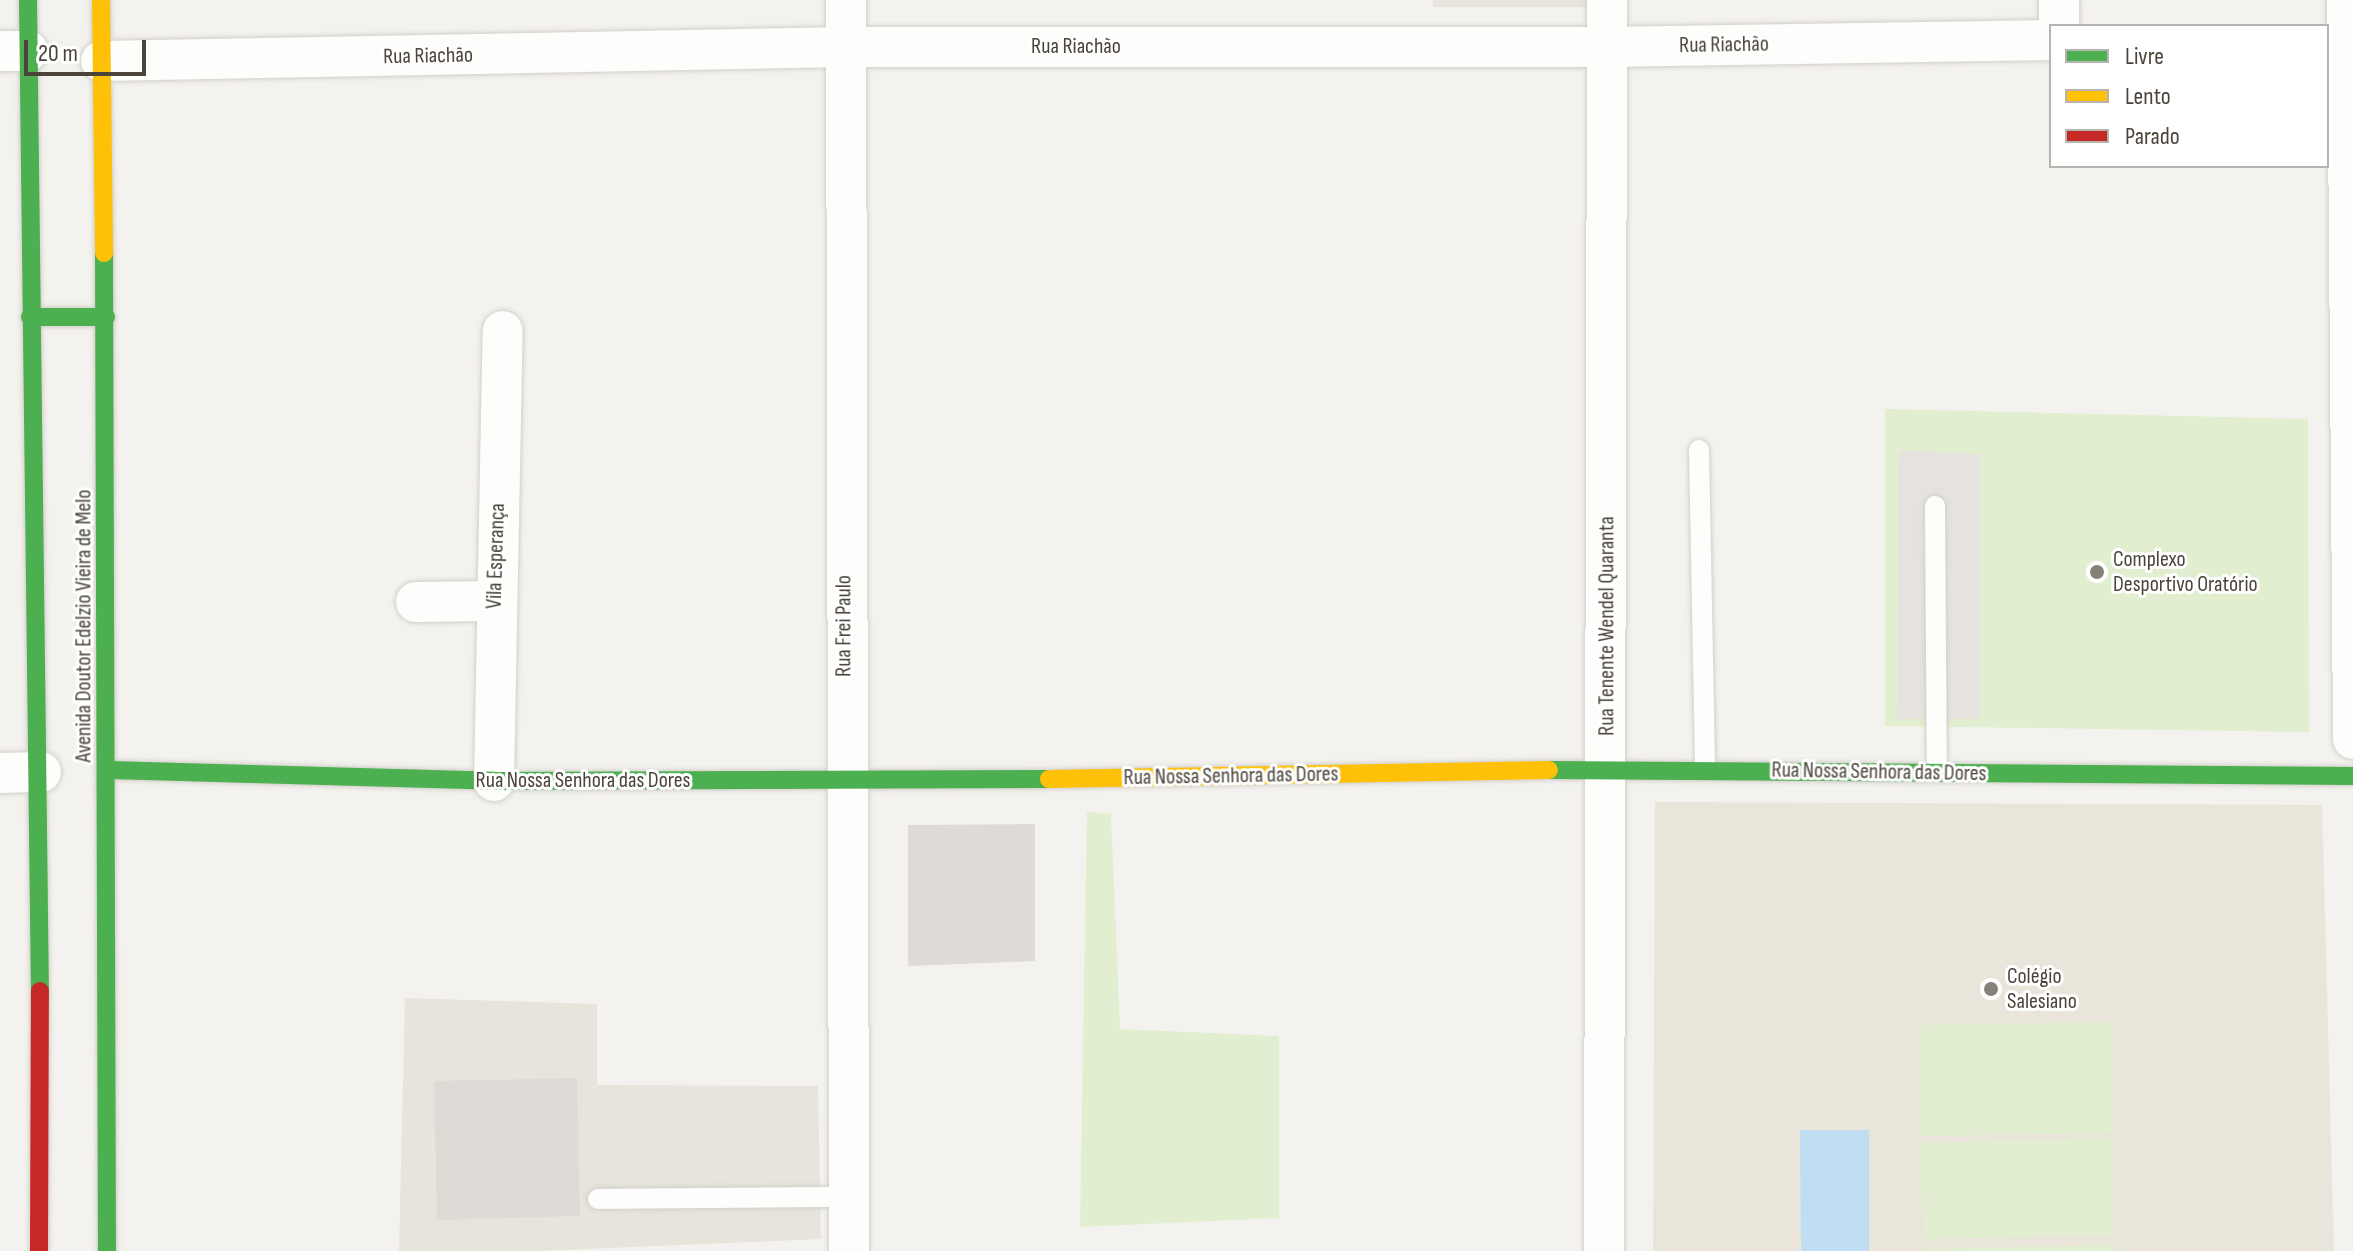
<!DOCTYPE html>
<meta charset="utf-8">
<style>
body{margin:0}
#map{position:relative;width:2353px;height:1251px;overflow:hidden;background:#f4f2ee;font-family:"Sofia Sans Condensed",sans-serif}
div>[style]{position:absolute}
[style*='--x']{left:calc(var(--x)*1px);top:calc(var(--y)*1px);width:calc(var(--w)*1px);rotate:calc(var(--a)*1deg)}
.residential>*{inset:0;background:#e7e4dc}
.education>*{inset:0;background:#eae5da}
.green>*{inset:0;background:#e1eecf}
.parking>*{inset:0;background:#e6e3df}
.water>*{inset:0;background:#c0ddf1}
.building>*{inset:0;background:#dedbd6}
.roads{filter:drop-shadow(0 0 2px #d2d0cb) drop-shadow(0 0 2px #d2d0cb)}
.lane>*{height:20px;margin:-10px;padding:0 10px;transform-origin:10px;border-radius:10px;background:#fdfdfc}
.street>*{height:40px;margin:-20px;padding:0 20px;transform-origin:20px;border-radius:20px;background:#fdfdfc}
.fast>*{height:18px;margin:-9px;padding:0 9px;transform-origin:9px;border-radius:9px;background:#4caf50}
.slow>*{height:18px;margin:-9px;padding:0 9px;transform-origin:9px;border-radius:9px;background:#ffc107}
.jam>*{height:18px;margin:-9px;padding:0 9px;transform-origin:9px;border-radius:9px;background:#c62828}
.dots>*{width:22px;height:22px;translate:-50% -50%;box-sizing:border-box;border:4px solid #fff;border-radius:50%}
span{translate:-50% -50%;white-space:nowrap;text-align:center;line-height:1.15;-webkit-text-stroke:6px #fff;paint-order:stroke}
.street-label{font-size:22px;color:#4b4439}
.poi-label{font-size:22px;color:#4b4439}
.left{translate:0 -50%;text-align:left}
.legend{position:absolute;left:2049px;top:24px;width:280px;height:144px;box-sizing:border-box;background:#fff;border:2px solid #b7b4b0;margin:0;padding:10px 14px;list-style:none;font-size:24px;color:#4b4439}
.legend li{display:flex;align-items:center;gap:16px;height:40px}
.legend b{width:40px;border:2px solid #b7b4b0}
.scale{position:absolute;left:24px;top:40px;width:122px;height:36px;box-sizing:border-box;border:4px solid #4b4439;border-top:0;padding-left:10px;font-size:24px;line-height:28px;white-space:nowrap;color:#4b4439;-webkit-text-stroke:6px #fff;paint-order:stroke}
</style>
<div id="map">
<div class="residential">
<i style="clip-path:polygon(1433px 0,1587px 0,1587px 7px,1433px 7px)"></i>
<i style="clip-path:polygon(405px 998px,597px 1004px,597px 1085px,818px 1086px,821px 1239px,538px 1251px,399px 1251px)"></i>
</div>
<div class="education">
<i style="clip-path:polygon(1655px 802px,2322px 805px,2334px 1251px,1653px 1251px)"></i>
</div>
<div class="green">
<i style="clip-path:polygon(1885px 409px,2308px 419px,2309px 732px,1885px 726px)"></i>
<i style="clip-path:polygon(1087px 812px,1111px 814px,1120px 1029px,1279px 1036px,1279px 1218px,1080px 1227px)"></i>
<i style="clip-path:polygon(2111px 1022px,2113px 1133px,1921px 1136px,1919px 1025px)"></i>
<i style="clip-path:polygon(2111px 1138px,2113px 1235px,1923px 1239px,1920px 1143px)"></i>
<i style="clip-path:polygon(2114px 1245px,2114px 1251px,1924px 1251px,1924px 1249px)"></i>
</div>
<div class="parking">
<i style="clip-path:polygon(1899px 450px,1980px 454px,1980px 719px,1897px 719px)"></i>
</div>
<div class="water">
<i style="clip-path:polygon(1800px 1130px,1869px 1130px,1869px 1251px,1801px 1251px)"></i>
</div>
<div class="building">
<i style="clip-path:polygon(1035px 824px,1035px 961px,908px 966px,908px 825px)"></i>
<i style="clip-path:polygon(577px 1078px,580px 1216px,437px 1220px,434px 1081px)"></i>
</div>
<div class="roads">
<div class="lane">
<i style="--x:1699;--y:450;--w:320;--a:88.9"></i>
<i style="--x:1935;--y:506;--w:266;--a:89.6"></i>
<i style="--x:598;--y:1199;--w:250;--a:-0.5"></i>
</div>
<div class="street">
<i style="--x:846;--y:0;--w:1251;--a:89.86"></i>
<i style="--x:2059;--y:0;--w:26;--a:90"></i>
<i style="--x:2347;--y:0;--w:739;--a:89.53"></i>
<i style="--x:0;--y:51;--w:28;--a:0"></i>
<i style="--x:101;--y:61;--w:744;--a:-1.08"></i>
<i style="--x:845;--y:47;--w:761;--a:0"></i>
<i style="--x:1606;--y:47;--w:445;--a:-0.9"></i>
<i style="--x:416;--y:602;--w:78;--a:-0.7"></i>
<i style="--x:0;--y:773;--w:41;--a:-1.4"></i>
<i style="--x:494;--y:781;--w:450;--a:-88.9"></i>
<i style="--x:1604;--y:1251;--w:1251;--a:-89.86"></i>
</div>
<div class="fast">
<i style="--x:28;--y:0;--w:991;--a:89.31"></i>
<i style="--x:104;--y:253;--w:998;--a:89.83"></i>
<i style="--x:30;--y:317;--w:76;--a:0"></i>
<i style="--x:109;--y:770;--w:385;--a:1.6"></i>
<i style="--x:494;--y:781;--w:555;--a:-0.21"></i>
<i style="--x:1549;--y:770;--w:804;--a:0.43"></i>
</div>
<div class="slow">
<i style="--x:101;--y:0;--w:253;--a:89.3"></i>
<i style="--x:1049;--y:779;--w:500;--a:-1.03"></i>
</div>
<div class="jam">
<i style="--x:39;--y:1251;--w:260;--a:-89.8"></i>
</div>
</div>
<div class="dots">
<i style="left:2097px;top:572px;background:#868178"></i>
<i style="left:1991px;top:989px;background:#868178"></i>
</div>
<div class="street-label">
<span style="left:1724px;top:45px;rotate:-1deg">Rua Riachão</span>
<span style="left:1076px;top:47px">Rua Riachão</span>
<span style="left:428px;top:56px;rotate:-1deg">Rua Riachão</span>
<span style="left:496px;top:556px;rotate:-88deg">Vila Esperança</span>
<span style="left:84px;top:626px;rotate:-90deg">Avenida Doutor Edelzio Vieira de Melo</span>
<span style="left:844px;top:626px;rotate:-90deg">Rua Frei Paulo</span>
<span style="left:1607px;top:626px;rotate:-90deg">Rua Tenente Wendel Quaranta</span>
<span style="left:1879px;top:772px;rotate:1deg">Rua Nossa Senhora das Dores</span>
<span style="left:1231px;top:776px;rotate:-1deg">Rua Nossa Senhora das Dores</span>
<span style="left:583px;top:781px">Rua Nossa Senhora das Dores</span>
</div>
<div class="poi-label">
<span class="left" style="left:2113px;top:572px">Complexo<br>Desportivo Oratório</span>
<span class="left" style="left:2007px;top:989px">Colégio<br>Salesiano</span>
</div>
<ul class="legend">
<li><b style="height:10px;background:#4caf50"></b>Livre</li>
<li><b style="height:10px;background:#ffc107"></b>Lento</li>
<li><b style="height:10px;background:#c62828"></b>Parado</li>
</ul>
<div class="scale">20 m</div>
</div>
